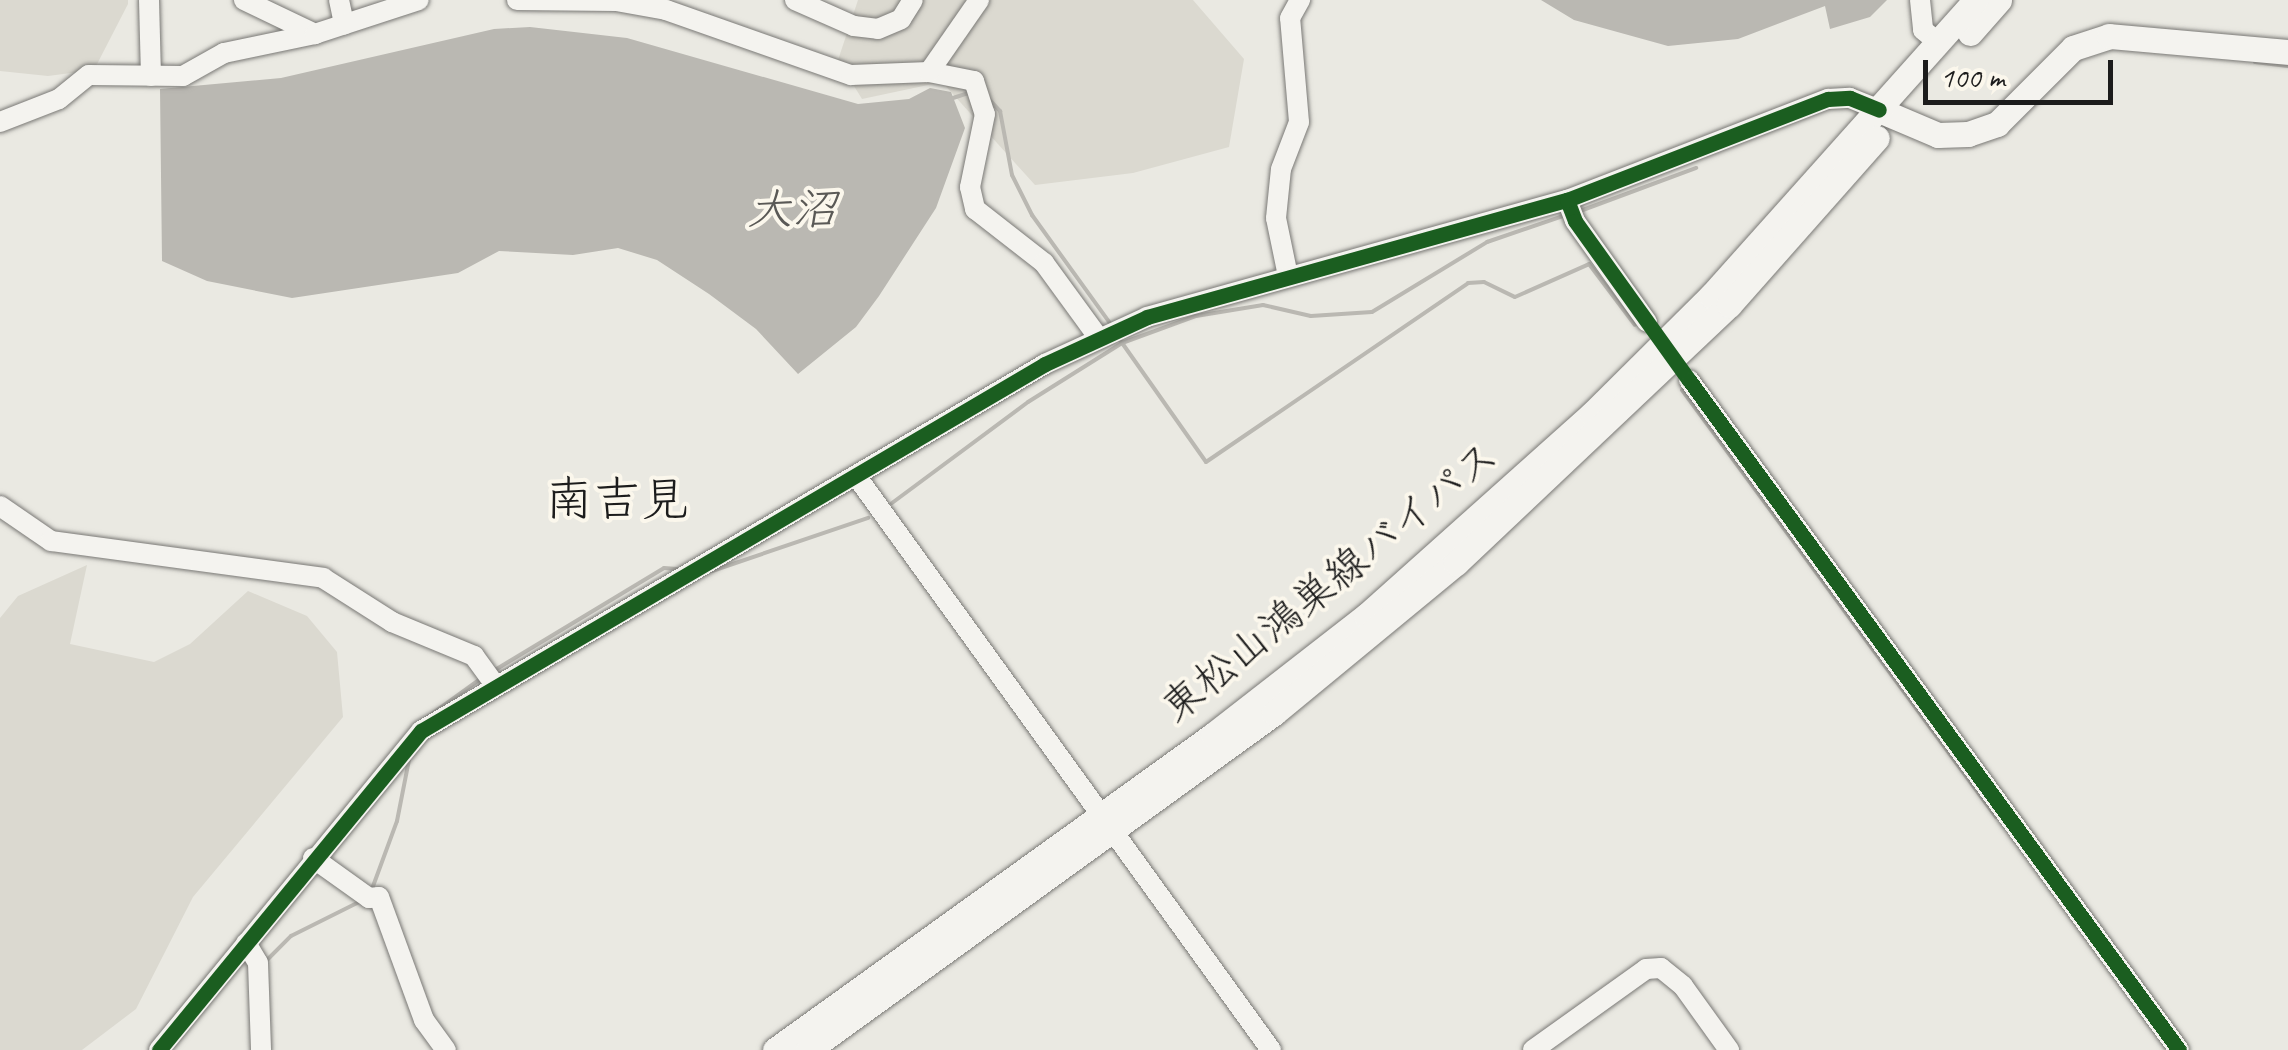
<!DOCTYPE html>
<meta charset="utf-8">
<style>
body{margin:0}
#map{position:relative;width:2288px;height:1050px;overflow:hidden;background:#eae9e2;font-family:Caveat,"Klee One",sans-serif}
div>[style]{position:absolute}
[style*='--x']{left:calc(var(--x)*1px);top:calc(var(--y)*1px);width:calc(var(--w)*1px);rotate:calc(var(--a)*1deg)}
.green>*{inset:0;background:#dbd9d0}
.water>*{inset:0;background:#bab8b2}
.stream>*{height:4px;margin:-2px;padding:0 2px;transform-origin:2px;border-radius:2px;background:#bab8b2}
.roads{filter:drop-shadow(0 0 2px #797875) drop-shadow(0 0 2px #797875)}
.minor>*{height:20px;margin:-10px;padding:0 10px;transform-origin:10px;border-radius:10px;background:#f4f3ef}
.major>*{height:25px;margin:-12.5px;padding:0 12.5px;transform-origin:12.5px;border-radius:12.5px;background:#f4f3ef}
.cycleway>*{height:15px;margin:-7.5px;padding:0 7.5px;transform-origin:7.5px;border-radius:7.5px;background:#1b5e20}
span{translate:-50% -50%;white-space:nowrap;text-align:center;line-height:1.15;-webkit-text-stroke:8px #fbf7ec;paint-order:stroke}
.street-label{font-size:42px;color:#1c1c1c}
.water-label{font-size:45px;color:#5a5956;font-style:italic}
.quarter-label{font-size:48px;color:#1c1c1c}
.scale{position:absolute;left:1923px;top:60px;width:190px;height:45px;box-sizing:border-box;border:5px solid #1c1c1c;border-top:0;padding-left:12px;font-size:30px;line-height:35px;white-space:nowrap;color:#1c1c1c;-webkit-text-stroke:8px #fbf7ec;paint-order:stroke}
</style>
<div id="map">
<div class="green">
<i style="clip-path:polygon(0 0,128px 0,128px 4px,94px 70px,48px 76px,0 71px)"></i>
<i style="clip-path:polygon(858px 0,1193px 0,1244px 59px,1229px 147px,1133px 173px,1035px 185px,942px 82px,862px 99px,838px 60px)"></i>
<i style="clip-path:polygon(87px 565px,70px 644px,154px 662px,190px 644px,248px 591px,307px 616px,337px 652px,343px 717px,193px 897px,136px 1009px,82px 1050px,0 1050px,0 618px,18px 596px)"></i>
</div>
<div class="water">
<i style="clip-path:polygon(1541px 0,1887px 0,1870px 17px,1830px 29px,1825px 6px,1738px 39px,1668px 46px,1574px 20px)"></i>
<i style="clip-path:polygon(530px 27px,627px 38px,858px 104px,909px 99px,930px 88px,951px 92px,965px 128px,936px 208px,879px 296px,856px 327px,798px 374px,756px 329px,709px 294px,657px 260px,618px 248px,573px 255px,499px 251px,458px 273px,292px 298px,207px 281px,162px 261px,160px 89px,281px 78px,494px 29px)"></i>
</div>
<div class="stream">
<i style="--x:2255;--y:62;--w:33;--a:7"></i>
<i style="--x:986;--y:96;--w:21;--a:47"></i>
<i style="--x:1000;--y:111;--w:65;--a:79.4"></i>
<i style="--x:1012;--y:175;--w:45;--a:63.4"></i>
<i style="--x:1032;--y:215;--w:133;--a:54.2"></i>
<i style="--x:953;--y:98;--w:20;--a:-18"></i>
<i style="--x:1580;--y:211;--w:124;--a:-20.3"></i>
<i style="--x:1120;--y:340;--w:149;--a:54.8"></i>
<i style="--x:1206;--y:462;--w:317;--a:-34.3"></i>
<i style="--x:1468;--y:283;--w:16;--a:-4"></i>
<i style="--x:1484;--y:282;--w:34;--a:26"></i>
<i style="--x:1515;--y:297;--w:81;--a:-24"></i>
<i style="--x:1589;--y:264;--w:76;--a:53"></i>
<i style="--x:1682;--y:390;--w:530;--a:53.67"></i>
<i style="--x:892;--y:503;--w:169;--a:-36.6"></i>
<i style="--x:1028;--y:402;--w:111;--a:-32.1"></i>
<i style="--x:1122;--y:343;--w:79;--a:-20"></i>
<i style="--x:1196;--y:316;--w:68;--a:-9.3"></i>
<i style="--x:1263;--y:305;--w:49;--a:12.9"></i>
<i style="--x:1311;--y:316;--w:61;--a:-3.8"></i>
<i style="--x:1372;--y:312;--w:135;--a:-31.3"></i>
<i style="--x:1487;--y:242;--w:80;--a:-18.9"></i>
<i style="--x:712;--y:571;--w:165;--a:-18.8"></i>
<i style="--x:495;--y:670;--w:197;--a:-31.1"></i>
<i style="--x:664;--y:568;--w:13;--a:4"></i>
<i style="--x:415;--y:726;--w:84;--a:-35.8"></i>
<i style="--x:372;--y:889;--w:72;--a:-69.8"></i>
<i style="--x:397;--y:821;--w:62;--a:-78.9"></i>
<i style="--x:267;--y:960;--w:34;--a:-45"></i>
<i style="--x:291;--y:936;--w:80;--a:-26.6"></i>
</div>
<div class="roads">
<div class="minor">
<i style="--x:149;--y:0;--w:76;--a:88.5"></i>
<i style="--x:244;--y:0;--w:79;--a:25.6"></i>
<i style="--x:339;--y:0;--w:25;--a:78"></i>
<i style="--x:517;--y:0;--w:99;--a:0.6"></i>
<i style="--x:616;--y:1;--w:51;--a:10.2"></i>
<i style="--x:666;--y:10;--w:196;--a:19.4"></i>
<i style="--x:851;--y:75;--w:78;--a:-2.2"></i>
<i style="--x:929;--y:72;--w:46;--a:11.3"></i>
<i style="--x:974;--y:81;--w:35;--a:72"></i>
<i style="--x:985;--y:114;--w:75;--a:101.6"></i>
<i style="--x:970;--y:187;--w:23;--a:77"></i>
<i style="--x:975;--y:209;--w:88;--a:38"></i>
<i style="--x:1044;--y:263;--w:92;--a:53.9"></i>
<i style="--x:795;--y:0;--w:64;--a:23.8"></i>
<i style="--x:854;--y:26;--w:24;--a:7"></i>
<i style="--x:878;--y:29;--w:25;--a:-23"></i>
<i style="--x:901;--y:19;--w:22;--a:-58"></i>
<i style="--x:1920;--y:0;--w:30;--a:84"></i>
<i style="--x:1923;--y:30;--w:21;--a:39"></i>
<i style="--x:929;--y:72;--w:88;--a:-55.2"></i>
<i style="--x:0;--y:122;--w:63;--a:-21.3"></i>
<i style="--x:59;--y:99;--w:38;--a:-39"></i>
<i style="--x:89;--y:75;--w:94;--a:0.6"></i>
<i style="--x:183;--y:76;--w:47;--a:-29.3"></i>
<i style="--x:224;--y:53;--w:93;--a:-11.8"></i>
<i style="--x:315;--y:34;--w:109;--a:-18.1"></i>
<i style="--x:1567;--y:200;--w:22;--a:69"></i>
<i style="--x:1575;--y:221;--w:124;--a:54.5"></i>
<i style="--x:1288;--y:276;--w:59;--a:-101.7"></i>
<i style="--x:1276;--y:218;--w:49;--a:-84.2"></i>
<i style="--x:1281;--y:169;--w:50;--a:-69"></i>
<i style="--x:1299;--y:122;--w:104;--a:-94.9"></i>
<i style="--x:1290;--y:18;--w:21;--a:-61"></i>
<i style="--x:1689;--y:380;--w:830;--a:53.82"></i>
<i style="--x:857;--y:477;--w:707;--a:54.15"></i>
<i style="--x:0;--y:506;--w:62;--a:34.5"></i>
<i style="--x:51;--y:541;--w:275;--a:7.7"></i>
<i style="--x:323;--y:578;--w:82;--a:32.5"></i>
<i style="--x:392;--y:622;--w:89;--a:22.5"></i>
<i style="--x:474;--y:656;--w:37;--a:54"></i>
<i style="--x:313;--y:858;--w:69;--a:35.5"></i>
<i style="--x:369;--y:898;--w:10;--a:-6"></i>
<i style="--x:379;--y:897;--w:131;--a:69.9"></i>
<i style="--x:424;--y:1020;--w:37;--a:54"></i>
<i style="--x:246;--y:943;--w:23;--a:59"></i>
<i style="--x:258;--y:963;--w:87;--a:88"></i>
<i style="--x:159;--y:1050;--w:413;--a:-50.6"></i>
<i style="--x:421;--y:731;--w:724;--a:-30.46"></i>
<i style="--x:1045;--y:364;--w:112;--a:-24.7"></i>
<i style="--x:1147;--y:317;--w:436;--a:-15.6"></i>
<i style="--x:1567;--y:200;--w:280;--a:-21.2"></i>
<i style="--x:1828;--y:99;--w:22;--a:-3"></i>
<i style="--x:1850;--y:98;--w:31;--a:22"></i>
<i style="--x:1533;--y:1050;--w:139;--a:-35.6"></i>
<i style="--x:1646;--y:969;--w:15;--a:-4"></i>
<i style="--x:1661;--y:968;--w:28;--a:39"></i>
<i style="--x:1683;--y:986;--w:79;--a:54.3"></i>
</div>
<div class="major">
<i style="--x:1970;--y:33;--w:44;--a:-48.7"></i>
<i style="--x:1879;--y:110;--w:64;--a:23"></i>
<i style="--x:1938;--y:135;--w:30;--a:-2"></i>
<i style="--x:1968;--y:134;--w:31;--a:-19"></i>
<i style="--x:1997;--y:124;--w:107;--a:-45"></i>
<i style="--x:2073;--y:48;--w:38;--a:-18"></i>
<i style="--x:2109;--y:36;--w:180;--a:5.1"></i>
<i style="--x:775;--y:1050;--w:540;--a:-35.72"></i>
<i style="--x:1213;--y:735;--w:194;--a:-37.9"></i>
<i style="--x:1366;--y:616;--w:303;--a:-41.8"></i>
<i style="--x:1592;--y:414;--w:168;--a:-44.8"></i>
<i style="--x:1711;--y:296;--w:397;--a:-48.2"></i>
<i style="--x:808;--y:1050;--w:575;--a:-35.87"></i>
<i style="--x:1274;--y:713;--w:236;--a:-39.5"></i>
<i style="--x:1456;--y:563;--w:376;--a:-43.4"></i>
<i style="--x:1729;--y:305;--w:223;--a:-48.5"></i>
</div>
</div>
<div class="cycleway">
<i style="--x:1567;--y:200;--w:22;--a:69"></i>
<i style="--x:1575;--y:221;--w:196;--a:54.4"></i>
<i style="--x:1689;--y:380;--w:830;--a:53.82"></i>
<i style="--x:159;--y:1050;--w:413;--a:-50.6"></i>
<i style="--x:421;--y:731;--w:724;--a:-30.46"></i>
<i style="--x:1045;--y:364;--w:112;--a:-24.7"></i>
<i style="--x:1147;--y:317;--w:436;--a:-15.6"></i>
<i style="--x:1567;--y:200;--w:280;--a:-21.2"></i>
<i style="--x:1828;--y:99;--w:22;--a:-3"></i>
<i style="--x:1850;--y:98;--w:31;--a:22"></i>
</div>
<div class="street-label">
<span style="left:1330px;top:582px;rotate:-39deg">東松山鴻巣線バイパス</span>
</div>
<div class="water-label">
<span style="left:792px;top:210px">大沼</span>
</div>
<div class="quarter-label">
<span style="left:617px;top:500px">南吉見</span>
</div>
<div class="scale">100 m</div>
</div>
